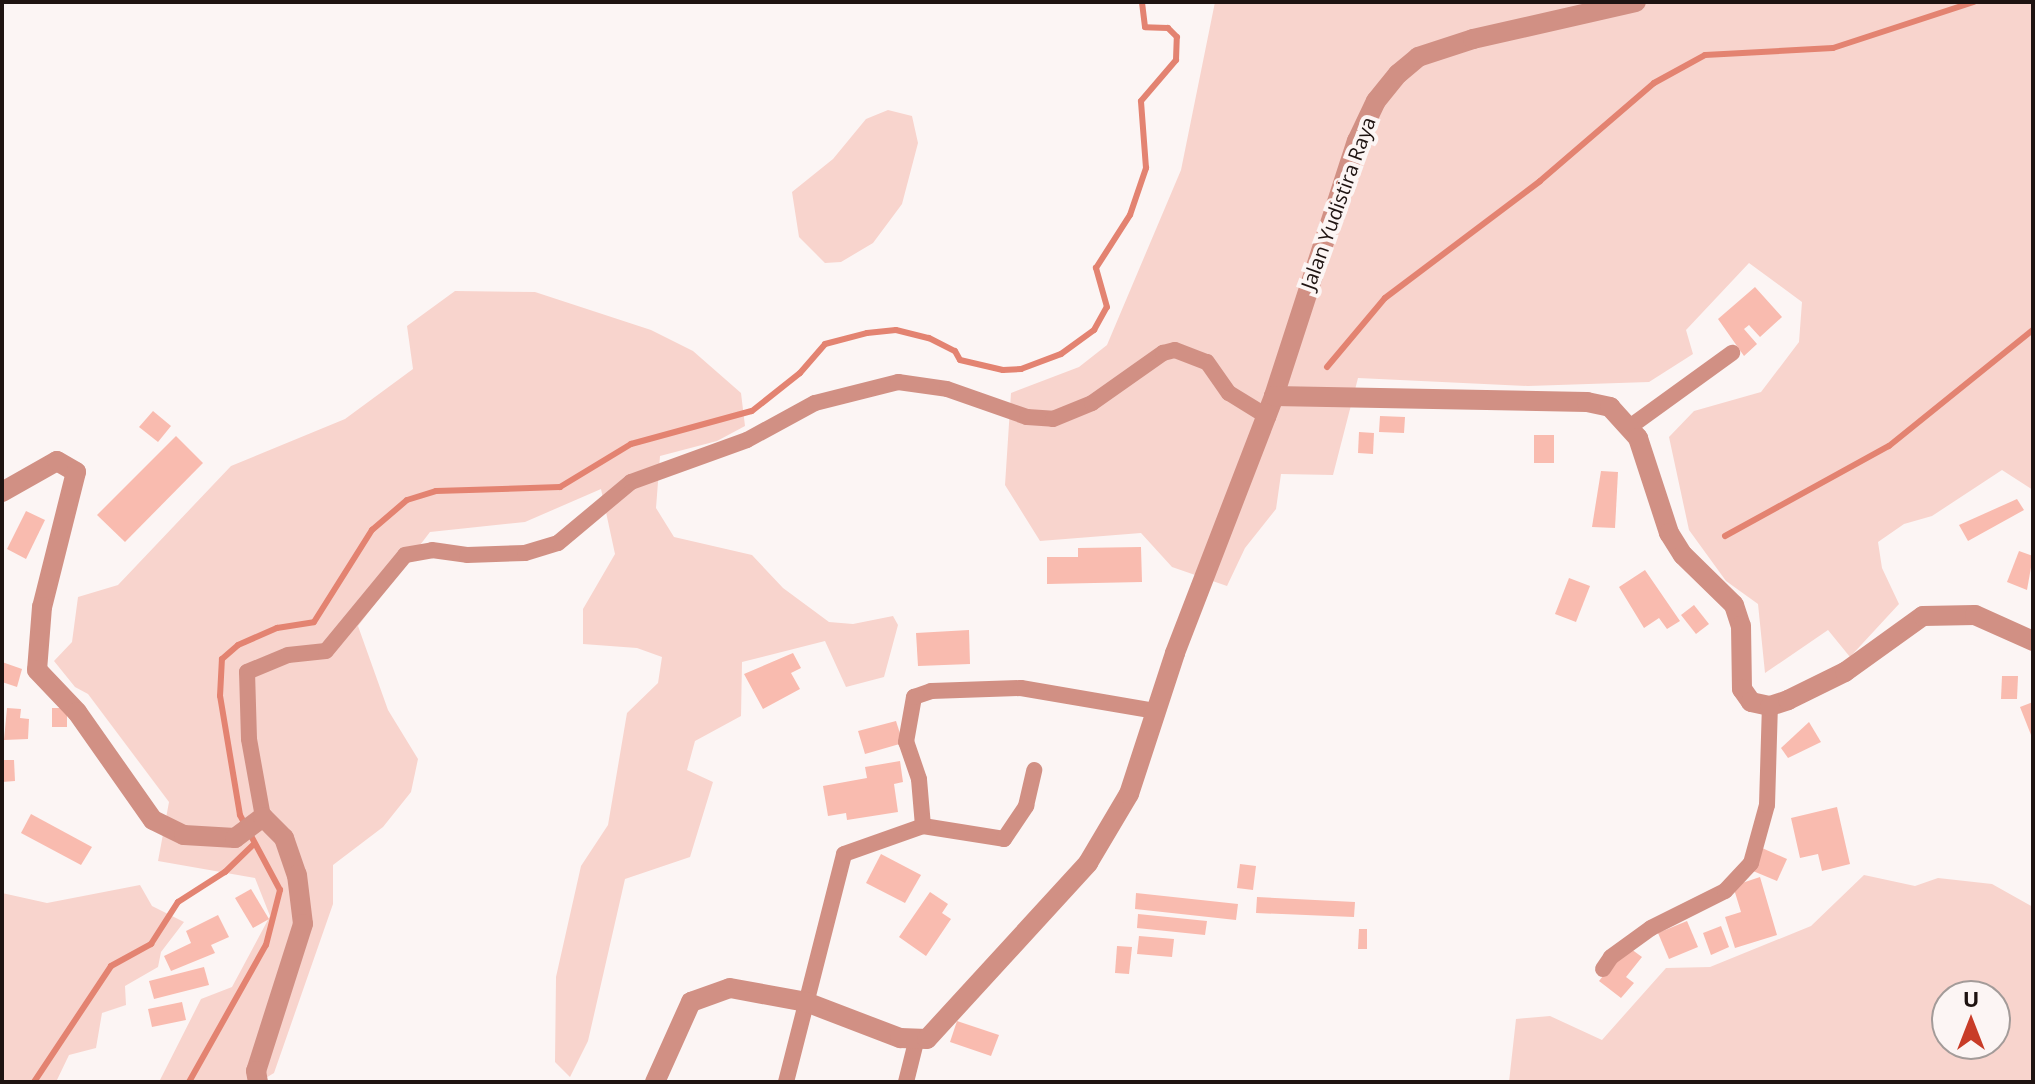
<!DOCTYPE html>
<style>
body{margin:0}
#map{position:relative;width:2035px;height:1084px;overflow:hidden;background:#fcf5f4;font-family:"Open Sans",sans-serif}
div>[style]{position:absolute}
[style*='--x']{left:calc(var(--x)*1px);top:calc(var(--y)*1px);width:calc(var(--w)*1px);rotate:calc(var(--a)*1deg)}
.green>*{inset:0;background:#f8d4cd}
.stream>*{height:6px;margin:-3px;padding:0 3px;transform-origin:3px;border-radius:3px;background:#e38371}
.building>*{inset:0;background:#f9bbaf}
.minor>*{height:16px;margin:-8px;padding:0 8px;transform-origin:8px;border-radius:8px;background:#d19084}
.tertiary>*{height:20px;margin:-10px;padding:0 10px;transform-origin:10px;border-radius:10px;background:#d19084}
span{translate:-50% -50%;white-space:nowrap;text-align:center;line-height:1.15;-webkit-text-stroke:8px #fcf5f4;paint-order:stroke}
.street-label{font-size:20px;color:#1e1311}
.frame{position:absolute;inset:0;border:4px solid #1e1311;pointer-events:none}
.north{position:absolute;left:1931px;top:980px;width:80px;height:80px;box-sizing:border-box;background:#fcf5f4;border:2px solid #a39b99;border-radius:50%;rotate:0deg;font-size:22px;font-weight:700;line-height:32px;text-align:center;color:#1e1311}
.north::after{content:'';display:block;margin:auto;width:28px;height:36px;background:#c83c28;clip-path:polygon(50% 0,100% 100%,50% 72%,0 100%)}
</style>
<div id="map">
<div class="green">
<i style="clip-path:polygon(1215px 2px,2033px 2px,2033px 490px,2002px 470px,1932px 516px,1904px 524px,1878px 542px,1882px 568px,1899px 604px,1850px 657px,1828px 630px,1765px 673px,1758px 604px,1726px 581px,1689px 530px,1669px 437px,1694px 411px,1761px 392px,1799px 342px,1802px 302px,1749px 263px,1686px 330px,1693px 354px,1649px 382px,1528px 386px,1358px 378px,1333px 475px,1281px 474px,1276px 509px,1245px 548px,1227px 586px,1172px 567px,1141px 533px,1040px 541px,1005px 485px,1011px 393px,1079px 367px,1107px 345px,1181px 170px)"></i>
<i style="clip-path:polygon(888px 110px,912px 116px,918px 143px,902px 204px,873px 243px,841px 262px,825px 263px,799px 237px,792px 192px,833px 159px,866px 119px)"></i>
<i style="clip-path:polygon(455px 291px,535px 292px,651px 330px,693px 351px,741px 393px,745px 426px,717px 441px,660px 456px,656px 508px,674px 537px,752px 555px,783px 588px,829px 622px,853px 624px,893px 616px,898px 625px,884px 677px,846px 687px,825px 641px,742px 662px,741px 716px,695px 741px,687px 770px,713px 782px,690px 857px,625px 879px,588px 1041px,570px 1077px,555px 1062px,556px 977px,581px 866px,608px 825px,627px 713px,658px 683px,662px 657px,637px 648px,583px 644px,583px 609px,615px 554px,601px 489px,525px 522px,430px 532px,358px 626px,388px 710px,418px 759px,411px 792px,383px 827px,333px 865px,333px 904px,274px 1073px,259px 1082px,159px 1082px,201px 999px,232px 987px,270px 916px,255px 878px,158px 861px,169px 802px,88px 694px,75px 687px,54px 661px,72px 642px,78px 597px,118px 585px,231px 466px,345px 419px,413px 369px,407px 326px)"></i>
<i style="clip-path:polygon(evenodd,1864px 875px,1915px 886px,1938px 878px,1992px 884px,2033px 907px,2033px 1082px,1509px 1082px,1516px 1019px,1550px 1016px,1602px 1040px,1666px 968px,1710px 967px,1811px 926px,1864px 875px,1947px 996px,1995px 996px,1995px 1044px,1947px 1044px,1947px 996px)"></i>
<i style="clip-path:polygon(140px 885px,152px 906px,184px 922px,161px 952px,158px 967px,125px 986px,126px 1005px,102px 1013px,96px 1048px,69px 1055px,56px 1082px,2px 1082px,2px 893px,47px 903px)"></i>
</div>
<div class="stream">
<i style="--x:1327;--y:367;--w:90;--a:-50"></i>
<i style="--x:1385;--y:298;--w:194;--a:-37"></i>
<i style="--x:1540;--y:181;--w:150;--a:-40.7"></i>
<i style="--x:1654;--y:83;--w:58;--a:-28.8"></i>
<i style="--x:1705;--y:55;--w:128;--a:-3.1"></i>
<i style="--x:1833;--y:48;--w:148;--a:-18.1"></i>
<i style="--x:1725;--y:536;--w:187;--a:-28.8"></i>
<i style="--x:1889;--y:446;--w:185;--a:-38.9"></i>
<i style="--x:34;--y:1082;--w:139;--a:-56.4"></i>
<i style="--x:111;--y:966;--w:46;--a:-28.8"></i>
<i style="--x:151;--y:944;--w:50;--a:-57.3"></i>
<i style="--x:178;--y:902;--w:56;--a:-32.6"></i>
<i style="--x:225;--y:872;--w:40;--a:-44"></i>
<i style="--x:189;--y:1082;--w:157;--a:-60.7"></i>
<i style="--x:266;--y:945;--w:57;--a:-75.7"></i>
<i style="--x:280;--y:890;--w:85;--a:-118.1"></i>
<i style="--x:240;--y:815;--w:121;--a:-99.5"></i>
<i style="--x:220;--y:696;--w:37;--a:-87"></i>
<i style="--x:222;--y:659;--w:21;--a:-41"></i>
<i style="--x:238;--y:645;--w:43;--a:-23.6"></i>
<i style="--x:277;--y:628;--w:37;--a:-9"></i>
<i style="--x:314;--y:622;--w:109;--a:-57.8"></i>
<i style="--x:372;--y:530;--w:46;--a:-40.6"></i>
<i style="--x:407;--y:500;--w:30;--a:-17"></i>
<i style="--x:436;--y:491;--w:124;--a:-1.8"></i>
<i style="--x:560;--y:487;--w:83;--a:-31.2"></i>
<i style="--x:631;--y:444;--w:125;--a:-15.3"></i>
<i style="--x:752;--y:411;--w:61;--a:-38.4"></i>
<i style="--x:800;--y:373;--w:38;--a:-49"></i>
<i style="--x:825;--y:344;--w:43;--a:-14.7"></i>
<i style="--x:867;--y:333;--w:29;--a:-6"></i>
<i style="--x:896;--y:330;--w:34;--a:14"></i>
<i style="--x:929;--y:338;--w:29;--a:27"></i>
<i style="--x:955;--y:351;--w:10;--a:61"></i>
<i style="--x:960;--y:360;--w:44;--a:13.1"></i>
<i style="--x:1003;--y:370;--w:18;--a:-3"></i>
<i style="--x:1021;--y:369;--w:43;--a:-20.6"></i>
<i style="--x:1061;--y:354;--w:41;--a:-36"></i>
<i style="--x:1094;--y:330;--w:26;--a:-61"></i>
<i style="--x:1107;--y:307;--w:41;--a:-105.8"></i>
<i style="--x:1096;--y:268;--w:63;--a:-57.3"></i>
<i style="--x:1130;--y:215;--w:50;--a:-71.2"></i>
<i style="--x:1146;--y:168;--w:67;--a:-94.3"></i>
<i style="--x:1141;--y:101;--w:54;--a:-49.5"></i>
<i style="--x:1176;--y:60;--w:23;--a:-88"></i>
<i style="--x:1177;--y:37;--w:13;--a:-135"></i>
<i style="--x:1168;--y:28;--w:23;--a:-178"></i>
<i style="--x:1145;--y:27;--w:25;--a:-97"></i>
</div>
<div class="building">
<i style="clip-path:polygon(1755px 287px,1782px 317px,1760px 337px,1749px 325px,1744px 329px,1757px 344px,1744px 356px,1718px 319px)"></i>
<i style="clip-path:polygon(153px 411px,171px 426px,158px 442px,139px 427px)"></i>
<i style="clip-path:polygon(1380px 416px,1405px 417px,1404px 433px,1379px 432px)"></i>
<i style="clip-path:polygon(1359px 432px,1374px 433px,1373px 454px,1358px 453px)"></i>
<i style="clip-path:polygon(1534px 435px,1554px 435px,1554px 463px,1534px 463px)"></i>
<i style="clip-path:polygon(176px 436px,203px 463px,125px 542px,97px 515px)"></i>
<i style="clip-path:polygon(1601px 471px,1618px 472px,1615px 528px,1592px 527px)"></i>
<i style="clip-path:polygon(2017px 499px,2024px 510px,1968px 541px,1959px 525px)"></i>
<i style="clip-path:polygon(26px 511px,45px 520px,26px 559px,7px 549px)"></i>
<i style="clip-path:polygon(1141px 547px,1142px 582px,1047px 584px,1047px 557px,1078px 557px,1078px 548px)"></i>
<i style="clip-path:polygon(2019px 551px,2033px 556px,2027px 590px,2007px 582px)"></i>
<i style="clip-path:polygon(1645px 570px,1680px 621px,1667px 629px,1659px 618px,1644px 628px,1619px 587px)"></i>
<i style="clip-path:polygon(1569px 578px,1590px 586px,1576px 622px,1555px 614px)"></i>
<i style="clip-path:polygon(1694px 605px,1709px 624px,1696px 634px,1681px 615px)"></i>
<i style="clip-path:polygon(969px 630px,970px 664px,918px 666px,916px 633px)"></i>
<i style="clip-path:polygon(793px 653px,801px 668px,791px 673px,800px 689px,763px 709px,744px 674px)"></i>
<i style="clip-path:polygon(2px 662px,22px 669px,17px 687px,2px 682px)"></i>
<i style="clip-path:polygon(2002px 676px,2018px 676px,2017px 699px,2001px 699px)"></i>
<i style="clip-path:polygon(2033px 702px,2033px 740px,2020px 707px)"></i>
<i style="clip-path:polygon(7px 708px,21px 709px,20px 718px,29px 719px,28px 739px,4px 740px)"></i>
<i style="clip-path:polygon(52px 708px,67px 708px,67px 727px,52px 727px)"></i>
<i style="clip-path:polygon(896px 721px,903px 743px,865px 754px,858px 731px)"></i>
<i style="clip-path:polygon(1809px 722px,1821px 742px,1788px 758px,1781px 748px)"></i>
<i style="clip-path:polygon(2px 760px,14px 760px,15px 781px,2px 782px)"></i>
<i style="clip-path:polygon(900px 761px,903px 782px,894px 784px,898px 812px,847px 820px,846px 813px,828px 816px,823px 786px,867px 778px,865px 767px)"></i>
<i style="clip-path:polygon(1837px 807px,1850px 864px,1822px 871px,1818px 854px,1800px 858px,1791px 818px)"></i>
<i style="clip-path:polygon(31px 814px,92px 847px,81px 865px,21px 833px)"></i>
<i style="clip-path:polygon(1762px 848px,1787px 859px,1777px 881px,1753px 871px)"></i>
<i style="clip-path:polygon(881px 854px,921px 875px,905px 903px,866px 883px)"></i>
<i style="clip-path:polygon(1240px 864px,1256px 866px,1253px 890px,1237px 888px)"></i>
<i style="clip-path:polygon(1760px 877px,1777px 935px,1735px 948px,1725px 917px,1741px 912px,1733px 886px)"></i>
<i style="clip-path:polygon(251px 889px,269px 919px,253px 928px,235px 898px)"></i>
<i style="clip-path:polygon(930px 892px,948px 904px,942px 913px,951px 919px,926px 956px,899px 937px)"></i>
<i style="clip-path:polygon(1136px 893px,1238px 904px,1236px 920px,1135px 909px)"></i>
<i style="clip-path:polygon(1257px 897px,1355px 902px,1354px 917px,1256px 913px)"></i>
<i style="clip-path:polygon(1138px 914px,1207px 921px,1205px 935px,1137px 928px)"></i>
<i style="clip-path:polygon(218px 915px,229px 937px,211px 945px,215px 953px,171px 971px,164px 956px,191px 943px,186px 931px)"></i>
<i style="clip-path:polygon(1687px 921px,1698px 947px,1669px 959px,1658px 933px)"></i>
<i style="clip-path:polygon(1721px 926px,1729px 947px,1711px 955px,1703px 933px)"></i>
<i style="clip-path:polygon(1359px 929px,1367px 929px,1367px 949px,1358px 949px)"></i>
<i style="clip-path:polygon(1139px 936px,1174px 939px,1172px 957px,1137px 954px)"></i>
<i style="clip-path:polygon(1117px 946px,1132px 947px,1129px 974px,1115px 973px)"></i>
<i style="clip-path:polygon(1627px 946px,1642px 957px,1626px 977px,1634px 983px,1621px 998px,1599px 981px)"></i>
<i style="clip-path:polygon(204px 967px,209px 985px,154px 999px,149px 981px)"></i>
<i style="clip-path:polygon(182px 1002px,186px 1020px,152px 1027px,148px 1009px)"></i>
<i style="clip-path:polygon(957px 1021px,999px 1035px,991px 1056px,950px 1042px)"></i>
</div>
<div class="minor">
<i style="--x:1631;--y:426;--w:125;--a:-35.9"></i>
<i style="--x:263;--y:817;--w:79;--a:-100.2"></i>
<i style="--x:249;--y:739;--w:67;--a:-91.7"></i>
<i style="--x:247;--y:672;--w:44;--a:-22.5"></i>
<i style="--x:288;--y:655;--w:38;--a:-6"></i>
<i style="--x:326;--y:651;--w:124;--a:-50.5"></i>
<i style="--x:405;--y:555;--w:27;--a:-10"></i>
<i style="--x:432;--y:550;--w:35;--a:8"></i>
<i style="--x:467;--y:555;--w:58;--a:-2"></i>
<i style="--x:525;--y:553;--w:34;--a:-17"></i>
<i style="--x:558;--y:543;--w:95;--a:-39.9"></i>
<i style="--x:631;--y:482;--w:123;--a:-19.9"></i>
<i style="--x:747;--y:440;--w:77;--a:-28.6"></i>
<i style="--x:815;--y:403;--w:86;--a:-14.2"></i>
<i style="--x:898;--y:382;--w:49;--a:8.1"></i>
<i style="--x:947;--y:389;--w:85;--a:19.3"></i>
<i style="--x:1027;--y:417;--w:26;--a:4"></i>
<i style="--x:1053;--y:419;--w:42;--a:-22.3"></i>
<i style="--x:1092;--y:403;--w:87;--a:-35.2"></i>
<i style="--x:1163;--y:353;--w:12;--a:-14"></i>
<i style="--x:1175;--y:350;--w:34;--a:21"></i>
<i style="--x:1207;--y:362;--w:38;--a:55"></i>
<i style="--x:1229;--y:393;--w:46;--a:31.6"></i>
<i style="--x:923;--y:826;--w:82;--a:9.1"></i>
<i style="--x:1004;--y:839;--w:40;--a:-56"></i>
<i style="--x:1026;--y:806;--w:37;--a:-77"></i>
<i style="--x:1603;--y:969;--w:14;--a:-56"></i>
<i style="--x:1611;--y:957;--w:49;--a:-35.9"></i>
<i style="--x:1651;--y:928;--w:83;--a:-26.6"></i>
<i style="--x:1725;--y:891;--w:38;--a:-47"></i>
<i style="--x:1751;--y:863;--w:60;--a:-74.6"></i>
<i style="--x:1767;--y:805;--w:99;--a:-88.3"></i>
<i style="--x:786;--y:1082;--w:235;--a:-75.7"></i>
<i style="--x:844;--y:854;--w:84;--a:-19.5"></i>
<i style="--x:923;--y:826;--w:47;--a:-94.9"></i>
<i style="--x:919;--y:779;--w:39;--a:-109"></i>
<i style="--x:906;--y:742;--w:46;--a:-79.9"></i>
<i style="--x:914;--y:697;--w:18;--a:-19"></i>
<i style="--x:931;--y:691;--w:90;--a:-1.9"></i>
<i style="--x:1021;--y:688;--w:137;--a:9.7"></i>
<i style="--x:906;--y:1082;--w:41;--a:-76"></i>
</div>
<div class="tertiary">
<i style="--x:1274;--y:396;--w:268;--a:-72"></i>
<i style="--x:1357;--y:141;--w:44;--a:-64.6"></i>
<i style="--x:1376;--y:101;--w:35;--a:-51"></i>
<i style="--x:1398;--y:74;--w:26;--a:-40"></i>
<i style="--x:1418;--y:57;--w:58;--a:-18.1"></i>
<i style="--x:1473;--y:39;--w:167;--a:-12.8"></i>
<i style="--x:2;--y:492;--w:63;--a:-29.4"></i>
<i style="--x:57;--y:461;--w:22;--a:30"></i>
<i style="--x:76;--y:472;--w:139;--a:104.1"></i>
<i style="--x:42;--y:607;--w:63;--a:94.5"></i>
<i style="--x:37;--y:670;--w:58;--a:46.4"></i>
<i style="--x:77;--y:712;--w:132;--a:54.9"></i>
<i style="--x:153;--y:820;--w:34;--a:26"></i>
<i style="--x:184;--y:835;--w:51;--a:3.4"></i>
<i style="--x:235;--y:838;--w:35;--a:-37"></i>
<i style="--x:263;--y:817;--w:30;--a:45"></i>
<i style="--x:284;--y:838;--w:39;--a:71"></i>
<i style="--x:297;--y:875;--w:49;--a:83"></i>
<i style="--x:303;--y:924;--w:154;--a:107.7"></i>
<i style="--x:256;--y:1071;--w:11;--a:80"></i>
<i style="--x:655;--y:1082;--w:88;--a:-65.8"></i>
<i style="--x:691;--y:1002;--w:41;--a:-19.7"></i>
<i style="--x:730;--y:988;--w:77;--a:10.4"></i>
<i style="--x:806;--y:1002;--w:101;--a:21"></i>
<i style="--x:900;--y:1038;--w:27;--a:2"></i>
<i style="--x:927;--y:1039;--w:239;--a:-47.5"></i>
<i style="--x:1088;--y:863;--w:80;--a:-59.3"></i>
<i style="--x:1129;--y:794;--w:148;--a:-71.9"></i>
<i style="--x:1175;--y:653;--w:275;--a:-68.9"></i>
<i style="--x:1274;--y:396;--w:313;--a:1.1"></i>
<i style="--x:1587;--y:402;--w:24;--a:12"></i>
<i style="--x:1610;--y:407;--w:42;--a:47.9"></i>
<i style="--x:1638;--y:438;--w:100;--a:71.9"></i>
<i style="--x:1669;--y:533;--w:26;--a:58"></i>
<i style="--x:1683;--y:555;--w:71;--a:44.4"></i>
<i style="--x:1734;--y:605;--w:22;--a:72"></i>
<i style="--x:1741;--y:626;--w:63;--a:89.1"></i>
<i style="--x:1742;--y:689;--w:16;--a:55"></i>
<i style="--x:1751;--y:702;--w:19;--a:12"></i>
<i style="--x:1770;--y:706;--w:19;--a:-18"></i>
<i style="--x:1788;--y:700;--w:64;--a:-26.2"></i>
<i style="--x:1845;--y:672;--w:96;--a:-35.7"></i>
<i style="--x:1923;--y:616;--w:52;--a:-1.1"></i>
<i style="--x:1975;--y:615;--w:64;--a:24.1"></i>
</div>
<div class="street-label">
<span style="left:1338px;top:203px;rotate:-70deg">Jalan Yudistira Raya</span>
</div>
<div class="frame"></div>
<div class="north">U</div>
</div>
